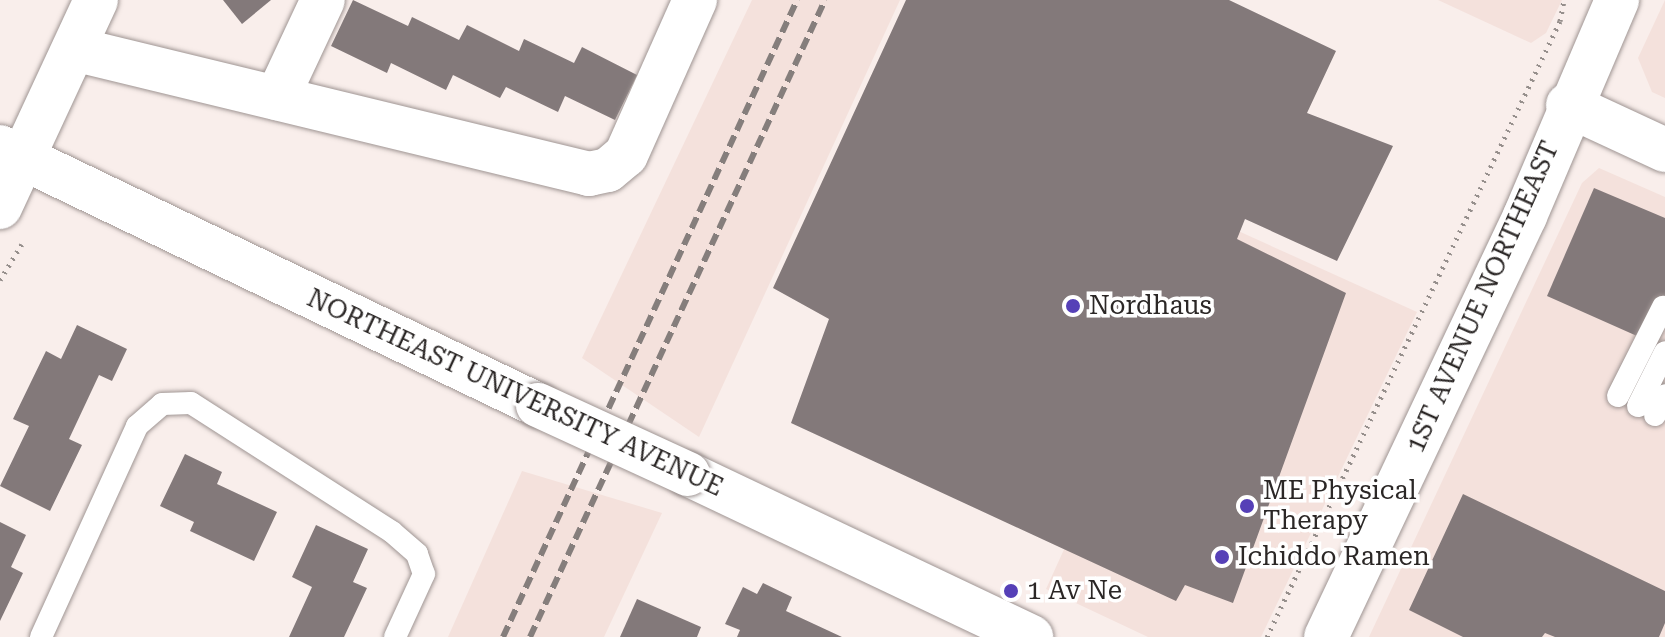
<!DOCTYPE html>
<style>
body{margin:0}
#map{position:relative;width:1665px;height:637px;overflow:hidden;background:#f9eeeb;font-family:"Roboto Serif",serif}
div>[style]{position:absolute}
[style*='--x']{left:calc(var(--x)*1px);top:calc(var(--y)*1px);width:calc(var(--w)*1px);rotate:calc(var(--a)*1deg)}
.built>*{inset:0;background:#f4e1dc}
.building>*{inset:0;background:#83797a}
.path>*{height:5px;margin-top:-2.5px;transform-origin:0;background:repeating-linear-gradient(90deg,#968f8c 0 2px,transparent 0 8px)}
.roads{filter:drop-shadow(0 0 2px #9f9593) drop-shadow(0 0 2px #9f9593)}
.service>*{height:22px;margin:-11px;padding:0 11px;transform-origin:11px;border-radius:11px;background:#fff}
.minor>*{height:44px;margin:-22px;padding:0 22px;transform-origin:22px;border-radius:22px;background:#fff}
.secondary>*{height:44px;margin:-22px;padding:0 22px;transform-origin:22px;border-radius:22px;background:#fff}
.rail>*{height:6px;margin-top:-3px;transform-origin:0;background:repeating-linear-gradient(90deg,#857e7c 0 12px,transparent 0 18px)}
.bridges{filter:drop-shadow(0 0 2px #9f9593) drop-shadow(0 0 2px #9f9593)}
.secondary-bridge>*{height:44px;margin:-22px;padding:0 22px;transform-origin:22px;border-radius:22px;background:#fff}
.dots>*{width:22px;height:22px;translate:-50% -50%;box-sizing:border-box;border:4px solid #fff;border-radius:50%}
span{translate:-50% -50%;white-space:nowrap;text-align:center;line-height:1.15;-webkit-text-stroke:7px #fff;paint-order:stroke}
.street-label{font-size:26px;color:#2b2726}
.poi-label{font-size:26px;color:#2b2726}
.left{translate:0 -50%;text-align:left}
</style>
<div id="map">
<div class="built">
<i style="clip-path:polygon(752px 0,900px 0,699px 437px,582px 358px)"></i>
<i style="clip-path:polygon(1438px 0,1562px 0,1546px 33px,1531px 43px)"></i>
<i style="clip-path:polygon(1665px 0,1665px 98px,1652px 92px,1638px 58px)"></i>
<i style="clip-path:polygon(1599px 168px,1665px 197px,1665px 637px,1369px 637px,1582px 183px)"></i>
<i style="clip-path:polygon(1214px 220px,1417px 312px,1261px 637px,1148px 637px,1046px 589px)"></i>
<i style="clip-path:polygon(522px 471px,662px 513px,604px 637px,448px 637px)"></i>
</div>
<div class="building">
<i style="clip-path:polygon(223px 0,271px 0,242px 24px)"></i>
<i style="clip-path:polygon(353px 0,408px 26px,412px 17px,459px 40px,467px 25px,519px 51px,524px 39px,574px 63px,582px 47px,637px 75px,615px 120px,565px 96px,558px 112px,506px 87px,500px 98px,453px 75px,446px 90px,391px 63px,387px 73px,331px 46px)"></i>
<i style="clip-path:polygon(906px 0,1229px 0,1336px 51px,1307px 113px,1393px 146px,1337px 261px,1245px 219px,1237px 239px,1346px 293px,1233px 603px,1185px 585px,1176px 601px,791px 423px,829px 319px,773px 288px)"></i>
<i style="clip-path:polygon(1594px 188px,1665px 218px,1665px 308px,1646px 340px,1547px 296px)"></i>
<i style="clip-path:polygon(77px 325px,127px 349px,112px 381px,99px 375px,69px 439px,82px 445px,50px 511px,0 486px,29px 426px,13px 419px,46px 351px,61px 359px)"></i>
<i style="clip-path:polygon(185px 454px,222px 472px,217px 484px,277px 512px,254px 561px,190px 531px,194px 522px,160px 506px)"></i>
<i style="clip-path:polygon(1463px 494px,1665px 591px,1665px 623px,1659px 637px,1555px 637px,1545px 633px,1542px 637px,1463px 637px,1409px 610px)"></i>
<i style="clip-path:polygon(0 522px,26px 535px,11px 567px,23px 573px,0 621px)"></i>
<i style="clip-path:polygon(316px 525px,368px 549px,353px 582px,367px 588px,344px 637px,289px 637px,312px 587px,292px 577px)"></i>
<i style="clip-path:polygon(763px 583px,792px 597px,786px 611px,842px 637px,737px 637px,740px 630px,725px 624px,743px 587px,757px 594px)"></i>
<i style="clip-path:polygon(637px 599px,701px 627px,697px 637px,620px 637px)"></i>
</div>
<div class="path">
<i style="--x:0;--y:280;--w:42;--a:-58.6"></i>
<i style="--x:1267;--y:637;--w:682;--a:-64.56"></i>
<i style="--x:1560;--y:21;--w:21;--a:-79"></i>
</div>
<div class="roads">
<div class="service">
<i style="--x:1618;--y:396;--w:100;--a:-63.2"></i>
<i style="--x:1638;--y:406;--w:60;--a:-63.4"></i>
<i style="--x:1655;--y:415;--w:22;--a:-63"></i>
<i style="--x:41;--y:637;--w:232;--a:-65.5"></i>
<i style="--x:137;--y:426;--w:33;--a:-41"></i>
<i style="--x:162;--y:404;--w:29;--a:-2"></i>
<i style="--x:191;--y:403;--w:239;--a:32.7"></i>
<i style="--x:392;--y:532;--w:33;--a:41"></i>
<i style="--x:417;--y:554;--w:21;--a:71"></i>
<i style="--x:424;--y:574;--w:69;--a:114.7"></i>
</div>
<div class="minor">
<i style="--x:74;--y:49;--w:530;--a:13.64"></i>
<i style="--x:589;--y:174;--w:19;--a:-12"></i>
<i style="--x:608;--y:170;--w:23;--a:-40"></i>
<i style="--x:626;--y:155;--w:170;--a:-66"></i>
<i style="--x:277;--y:98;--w:108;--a:-64.9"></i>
<i style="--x:0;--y:207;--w:228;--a:-65.1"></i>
</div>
<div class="secondary">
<i style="--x:1568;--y:105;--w:107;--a:24.9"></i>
<i style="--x:0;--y:147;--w:597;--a:25.62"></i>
<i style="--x:688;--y:474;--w:380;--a:25.4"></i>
<i style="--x:1326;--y:637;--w:466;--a:-64.7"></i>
<i style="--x:1525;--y:216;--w:235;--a:-66.9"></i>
</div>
</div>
<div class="rail">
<i style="--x:503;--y:637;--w:702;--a:-65.22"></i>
<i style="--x:530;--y:637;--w:702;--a:-65.15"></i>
</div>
<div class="bridges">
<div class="secondary-bridge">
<i style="--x:538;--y:405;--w:165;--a:24.7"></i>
</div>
</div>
<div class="dots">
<i style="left:1073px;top:306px;background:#5640b7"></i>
<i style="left:1247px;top:506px;background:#5640b7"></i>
<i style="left:1222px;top:557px;background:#5640b7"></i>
<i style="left:1011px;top:591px;background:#5640b7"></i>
</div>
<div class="street-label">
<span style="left:1483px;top:297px;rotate:-66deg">1ST AVENUE NORTHEAST</span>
<span style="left:515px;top:393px;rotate:25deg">NORTHEAST UNIVERSITY AVENUE</span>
</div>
<div class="poi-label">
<span class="left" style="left:1089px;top:306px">Nordhaus</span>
<span class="left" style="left:1263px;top:506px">ME Physical<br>Therapy</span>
<span class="left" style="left:1238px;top:557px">Ichiddo Ramen</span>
<span class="left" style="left:1027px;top:591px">1 Av Ne</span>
</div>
</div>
